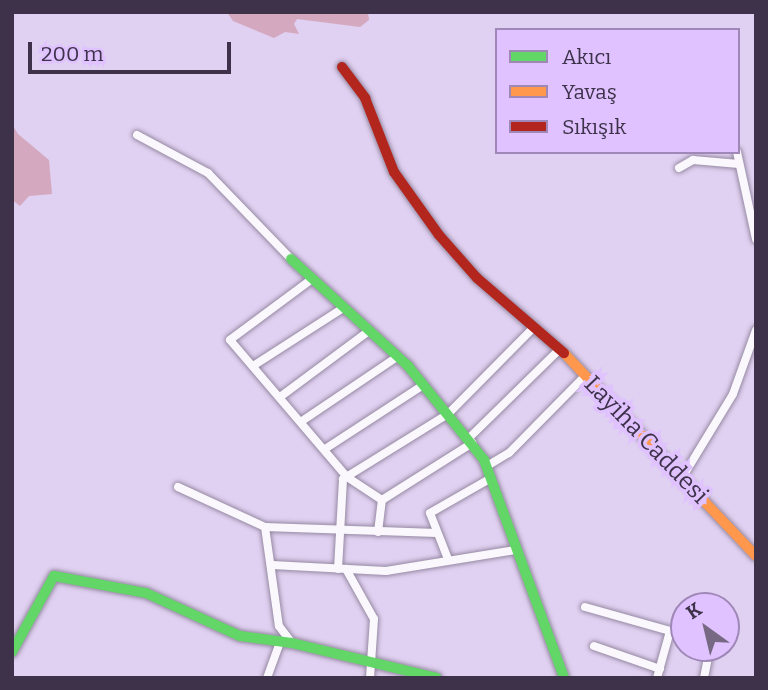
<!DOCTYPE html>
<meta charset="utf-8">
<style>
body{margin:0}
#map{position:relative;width:768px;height:690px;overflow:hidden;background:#e0d0f1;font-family:Bitter,serif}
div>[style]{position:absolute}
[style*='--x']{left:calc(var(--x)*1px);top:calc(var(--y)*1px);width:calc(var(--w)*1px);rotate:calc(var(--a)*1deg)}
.forest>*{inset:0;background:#d4a8be}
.roads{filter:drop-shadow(0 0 2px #968aa3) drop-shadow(0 0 2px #968aa3)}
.street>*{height:8px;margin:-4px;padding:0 4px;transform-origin:4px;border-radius:4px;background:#faf8fd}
.fast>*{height:10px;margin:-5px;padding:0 5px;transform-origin:5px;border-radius:5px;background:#63d668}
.slow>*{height:10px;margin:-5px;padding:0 5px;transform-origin:5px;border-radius:5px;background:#ff974d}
.jam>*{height:10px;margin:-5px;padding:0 5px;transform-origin:5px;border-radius:5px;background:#b3261e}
span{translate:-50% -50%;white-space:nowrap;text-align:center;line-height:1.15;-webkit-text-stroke:7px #dfc2ff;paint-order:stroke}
.street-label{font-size:24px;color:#3e324a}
.frame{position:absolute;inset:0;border:14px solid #3e324a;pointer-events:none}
.legend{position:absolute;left:495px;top:28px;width:245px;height:126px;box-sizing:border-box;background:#dfc2ff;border:2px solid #9f88b7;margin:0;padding:9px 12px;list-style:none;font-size:21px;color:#3e324a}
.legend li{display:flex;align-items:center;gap:14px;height:35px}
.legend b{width:35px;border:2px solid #9f88b7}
.north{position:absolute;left:670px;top:592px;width:70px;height:70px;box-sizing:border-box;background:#dfc2ff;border:2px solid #9f88b7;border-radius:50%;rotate:326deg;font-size:19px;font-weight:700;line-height:28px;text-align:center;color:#3e324a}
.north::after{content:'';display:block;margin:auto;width:24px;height:32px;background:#776984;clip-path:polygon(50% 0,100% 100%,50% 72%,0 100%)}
.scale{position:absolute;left:28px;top:42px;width:203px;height:32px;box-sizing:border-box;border:4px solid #3e324a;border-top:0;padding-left:9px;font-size:21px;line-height:24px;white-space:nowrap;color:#3e324a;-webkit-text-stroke:5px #dfc2ff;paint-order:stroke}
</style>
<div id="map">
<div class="forest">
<i style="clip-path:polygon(227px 12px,368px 12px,369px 20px,360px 27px,297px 19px,294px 24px,299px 34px,285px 32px,274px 38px,233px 21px)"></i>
<i style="clip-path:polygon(12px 124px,18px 134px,49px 160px,52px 194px,29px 196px,20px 206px,12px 200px)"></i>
</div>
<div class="roads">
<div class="street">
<i style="--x:137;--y:135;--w:81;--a:28.2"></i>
<i style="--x:208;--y:173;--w:120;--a:46"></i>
<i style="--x:737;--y:152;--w:89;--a:77.7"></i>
<i style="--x:679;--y:168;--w:16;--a:-30"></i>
<i style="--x:693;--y:160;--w:46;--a:5"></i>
<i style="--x:312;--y:279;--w:102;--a:143.4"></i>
<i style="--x:230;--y:340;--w:180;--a:49.5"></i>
<i style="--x:347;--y:477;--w:42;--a:33.3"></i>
<i style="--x:253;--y:366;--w:107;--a:-32.8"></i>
<i style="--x:280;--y:397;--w:111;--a:-36.6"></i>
<i style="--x:302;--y:421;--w:115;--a:-34"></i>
<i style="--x:469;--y:438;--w:127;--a:-44.4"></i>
<i style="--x:325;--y:449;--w:117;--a:-33.1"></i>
<i style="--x:487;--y:466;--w:26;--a:-31"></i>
<i style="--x:509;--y:453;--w:108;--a:-45.4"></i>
<i style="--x:682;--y:478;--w:98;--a:-58.7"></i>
<i style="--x:733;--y:394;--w:68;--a:-70.2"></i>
<i style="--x:178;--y:487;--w:96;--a:24.7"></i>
<i style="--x:265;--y:527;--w:172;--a:2"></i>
<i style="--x:265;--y:527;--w:100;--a:82"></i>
<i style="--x:279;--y:626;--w:21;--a:53"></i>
<i style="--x:378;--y:532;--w:32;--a:-83"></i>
<i style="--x:382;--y:500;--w:107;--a:-32.3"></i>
<i style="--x:448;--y:559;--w:49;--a:-111.4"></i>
<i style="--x:430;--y:513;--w:70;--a:-29.8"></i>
<i style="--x:272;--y:565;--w:114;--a:3"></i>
<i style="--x:386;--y:571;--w:131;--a:-9.2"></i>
<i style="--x:338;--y:569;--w:90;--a:-86.8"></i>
<i style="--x:343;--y:479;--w:123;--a:-31.8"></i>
<i style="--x:448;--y:414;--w:122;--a:-45.3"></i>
<i style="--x:346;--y:569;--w:57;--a:60.8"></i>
<i style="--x:374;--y:619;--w:59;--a:93.9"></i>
<i style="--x:585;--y:607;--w:88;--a:15.8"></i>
<i style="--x:670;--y:631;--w:49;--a:105.5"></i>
<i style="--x:594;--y:646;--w:70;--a:19.2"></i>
<i style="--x:267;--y:678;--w:35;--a:-70"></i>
<i style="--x:704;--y:678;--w:31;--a:-79"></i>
</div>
<div class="fast">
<i style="--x:291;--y:259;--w:159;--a:42.4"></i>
<i style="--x:408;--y:366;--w:121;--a:51"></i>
<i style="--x:484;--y:460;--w:232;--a:69.8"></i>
<i style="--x:12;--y:652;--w:87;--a:-61.1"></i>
<i style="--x:54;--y:576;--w:94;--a:10.5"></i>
<i style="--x:146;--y:593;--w:103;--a:24.6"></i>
<i style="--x:240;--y:636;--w:52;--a:7.7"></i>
<i style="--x:292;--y:643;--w:149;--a:13.6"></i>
</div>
<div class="slow">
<i style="--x:564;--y:353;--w:279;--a:46.6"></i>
</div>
<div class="jam">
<i style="--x:342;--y:67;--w:39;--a:53"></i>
<i style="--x:365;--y:98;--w:79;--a:68.6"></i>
<i style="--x:394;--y:172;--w:77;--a:54.5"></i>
<i style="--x:439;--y:235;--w:57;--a:48.5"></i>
<i style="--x:477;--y:278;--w:115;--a:40.8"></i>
</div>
</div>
<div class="street-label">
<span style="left:646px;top:440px;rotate:46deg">Layiha Caddesi</span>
</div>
<div class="frame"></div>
<ul class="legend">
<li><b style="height:9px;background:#63d668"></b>Akıcı</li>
<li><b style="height:9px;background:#ff974d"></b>Yavaş</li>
<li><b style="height:9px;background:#b3261e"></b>Sıkışık</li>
</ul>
<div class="north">K</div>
<div class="scale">200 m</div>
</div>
